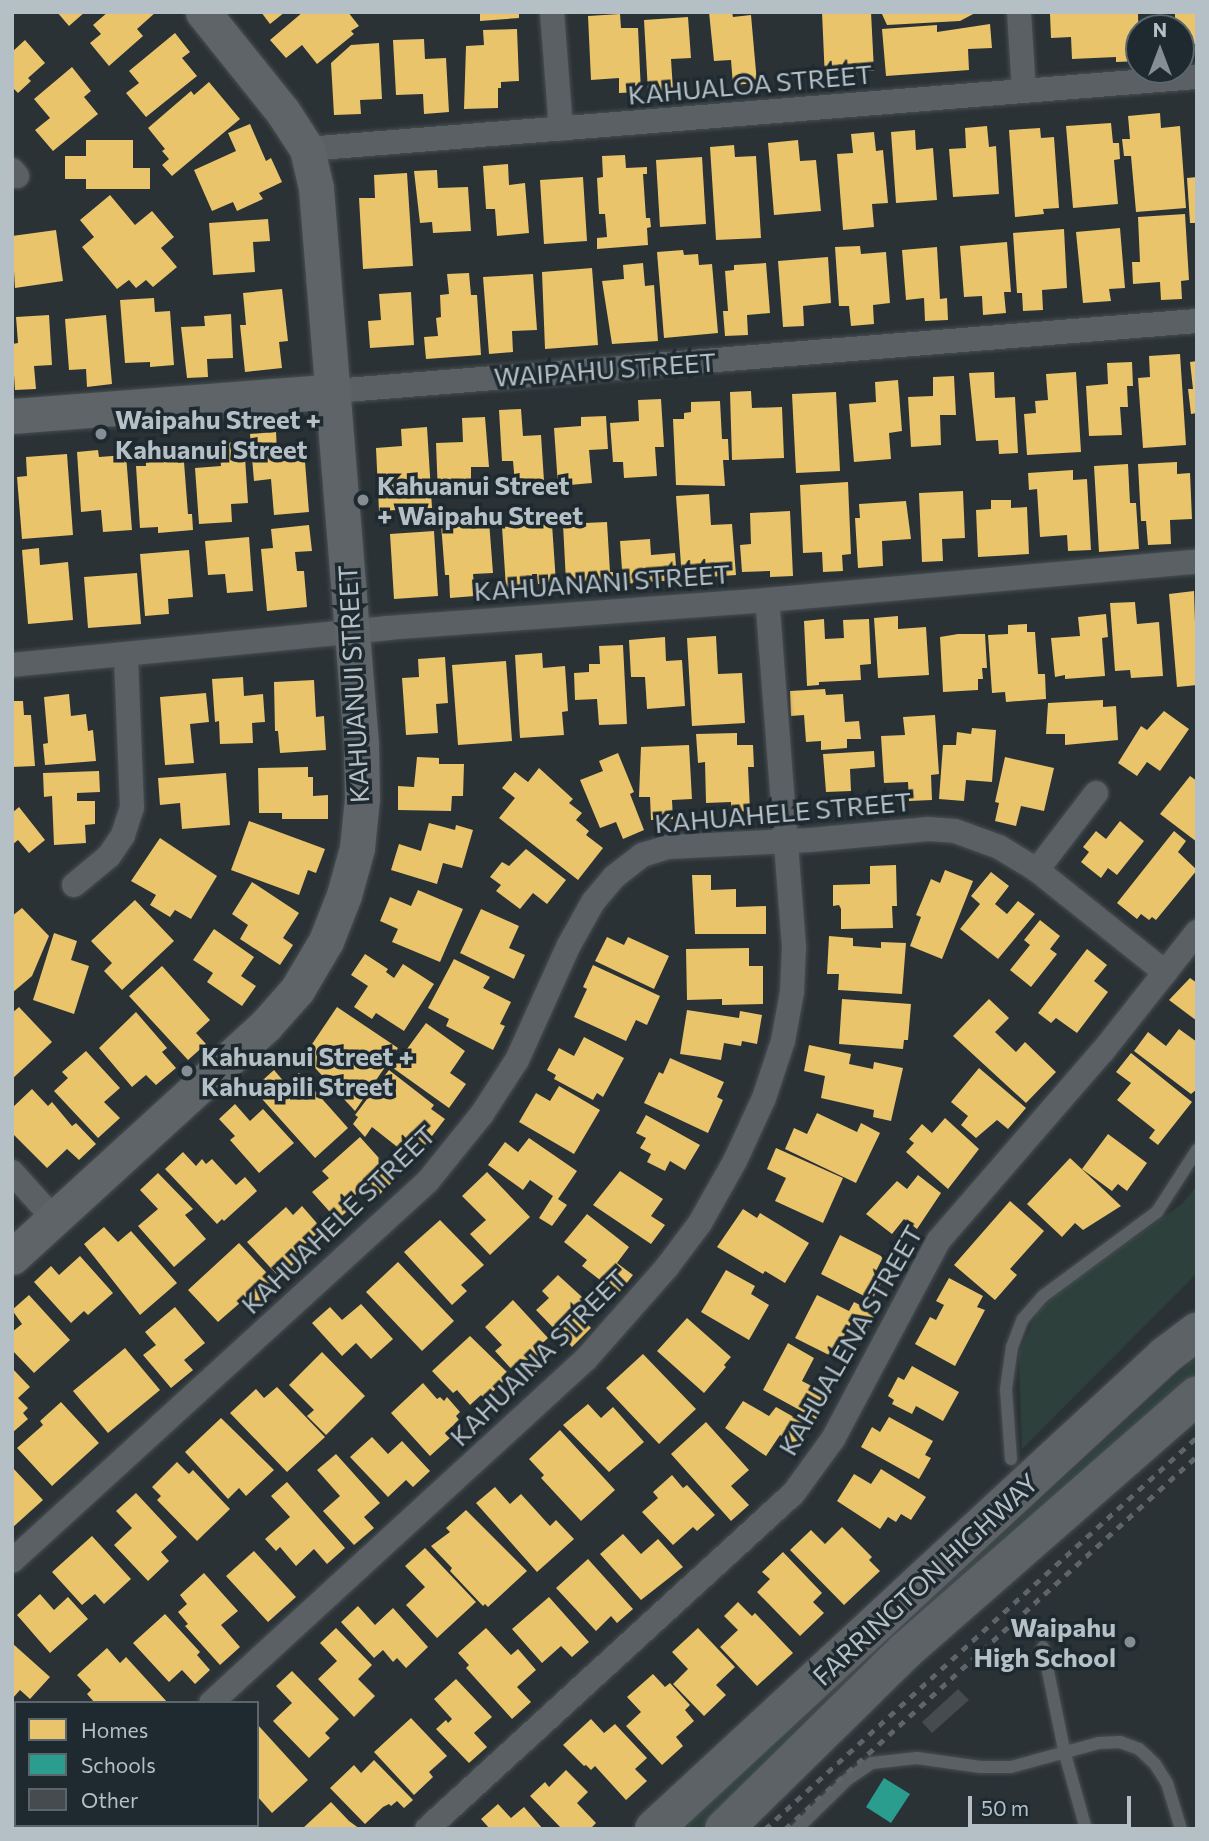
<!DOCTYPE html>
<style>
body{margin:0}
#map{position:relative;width:1209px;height:1841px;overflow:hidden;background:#2a3236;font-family:Commissioner,sans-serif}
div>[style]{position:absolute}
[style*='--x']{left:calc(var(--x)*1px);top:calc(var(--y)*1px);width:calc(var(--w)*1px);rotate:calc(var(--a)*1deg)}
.green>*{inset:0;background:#2d403c}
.homes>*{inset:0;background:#e9c46a}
.schools>*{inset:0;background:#2a9d8f}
.building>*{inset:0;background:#454b4f}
.roads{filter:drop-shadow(0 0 2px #484e51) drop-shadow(0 0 2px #484e51)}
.lane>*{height:12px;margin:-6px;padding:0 6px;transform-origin:6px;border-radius:6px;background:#5a6064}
.street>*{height:24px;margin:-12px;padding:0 12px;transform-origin:12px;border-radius:12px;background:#5a6064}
.secondary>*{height:35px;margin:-17.5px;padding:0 17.5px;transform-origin:17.5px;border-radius:17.5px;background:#5e6468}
.primary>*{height:38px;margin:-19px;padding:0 19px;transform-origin:19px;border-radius:19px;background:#5c6266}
.rail>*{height:5px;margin-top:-2.5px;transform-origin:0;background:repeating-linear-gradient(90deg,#5f6468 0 7px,transparent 0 14px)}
.dots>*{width:19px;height:19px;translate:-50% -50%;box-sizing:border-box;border:4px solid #1e2930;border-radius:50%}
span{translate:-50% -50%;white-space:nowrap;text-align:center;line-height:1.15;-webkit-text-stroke:7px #1e2930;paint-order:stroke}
.street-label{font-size:26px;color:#b5bfc6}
.poi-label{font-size:26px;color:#b5bfc6;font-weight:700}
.left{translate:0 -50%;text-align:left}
.right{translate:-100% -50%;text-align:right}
.frame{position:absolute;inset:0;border:14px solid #b5bfc6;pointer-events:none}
.legend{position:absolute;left:14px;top:1701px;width:245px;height:126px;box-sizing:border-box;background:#1e2930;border:2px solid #5a656c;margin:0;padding:9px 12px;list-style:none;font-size:21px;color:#b5bfc6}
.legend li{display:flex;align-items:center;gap:14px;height:35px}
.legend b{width:35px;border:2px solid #5a656c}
.north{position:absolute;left:1125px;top:14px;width:70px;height:70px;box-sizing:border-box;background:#1e2930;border:2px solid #5a656c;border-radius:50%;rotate:0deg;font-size:19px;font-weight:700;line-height:28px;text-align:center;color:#b5bfc6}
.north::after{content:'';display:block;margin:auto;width:24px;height:32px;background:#848e94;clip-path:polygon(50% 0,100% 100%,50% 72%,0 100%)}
.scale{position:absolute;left:968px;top:1796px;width:163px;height:32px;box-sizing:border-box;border:4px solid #b5bfc6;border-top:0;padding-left:9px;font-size:21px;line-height:24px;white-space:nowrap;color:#b5bfc6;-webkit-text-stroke:5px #1e2930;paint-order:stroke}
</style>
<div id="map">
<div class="green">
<i style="clip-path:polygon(1197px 1186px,1197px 1273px,1022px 1449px,1019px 1353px,1037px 1313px,1061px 1290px,1182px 1204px)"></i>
<i style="clip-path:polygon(1197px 1357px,1197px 1379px,701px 1829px,681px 1829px,716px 1794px)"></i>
</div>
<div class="homes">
<i style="clip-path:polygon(57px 12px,85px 12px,69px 26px)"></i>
<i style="clip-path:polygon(108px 12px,156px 12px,137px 29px,143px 36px,109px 66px,90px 43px,101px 34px,93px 25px)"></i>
<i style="clip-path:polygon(261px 12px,285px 12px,270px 24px)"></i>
<i style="clip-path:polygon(303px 12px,348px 12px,359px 26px,351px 31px,354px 34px,317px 64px,302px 45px,286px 58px,270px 40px)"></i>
<i style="clip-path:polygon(480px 12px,519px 12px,519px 18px,480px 21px)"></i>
<i style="clip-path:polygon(709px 12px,732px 12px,733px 17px,751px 15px,757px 83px,733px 85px,731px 60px,714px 61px)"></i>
<i style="clip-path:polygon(822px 12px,871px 12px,874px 71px,857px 71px,857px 78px,825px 80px)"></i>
<i style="clip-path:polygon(881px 12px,977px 12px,960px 21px,887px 25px)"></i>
<i style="clip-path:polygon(1072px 12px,1138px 12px,1139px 61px,1116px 62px,1116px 57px,1072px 59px,1071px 37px,1051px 38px,1050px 14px)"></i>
<i style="clip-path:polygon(1197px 12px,1197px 44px,1181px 45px,1181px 28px,1151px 28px,1150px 25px,1175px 23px,1175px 13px)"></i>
<i style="clip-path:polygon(620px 14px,621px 28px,638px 28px,641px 92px,619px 93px,619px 78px,591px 80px,588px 16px)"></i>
<i style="clip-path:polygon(688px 17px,691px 58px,671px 59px,673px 90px,648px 92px,644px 20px)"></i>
<i style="clip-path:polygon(990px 24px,992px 48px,968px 49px,969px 70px,886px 76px,882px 29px,937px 25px,937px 32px)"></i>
<i style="clip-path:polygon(517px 29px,519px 81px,501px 82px,501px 88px,498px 88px,498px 108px,464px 109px,466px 46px,484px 45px,483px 30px)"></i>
<i style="clip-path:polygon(175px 33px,190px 52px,182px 58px,197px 76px,146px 117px,126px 93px,139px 83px,129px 71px)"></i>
<i style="clip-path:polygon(424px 39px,425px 59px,446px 58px,449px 112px,424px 114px,423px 94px,396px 95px,393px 40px)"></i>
<i style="clip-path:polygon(25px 40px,45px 63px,28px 78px,31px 81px,18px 93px,14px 89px,12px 91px,12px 52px)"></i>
<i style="clip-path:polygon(379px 43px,382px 99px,360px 100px,361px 114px,334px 115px,331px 63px,351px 45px)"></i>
<i style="clip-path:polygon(72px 67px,91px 91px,84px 97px,98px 114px,53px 151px,35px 130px,50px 118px,34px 99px)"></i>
<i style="clip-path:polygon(209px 82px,240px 119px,172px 176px,162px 165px,169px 159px,162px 151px,165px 149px,148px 128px,191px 91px,194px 95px)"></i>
<i style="clip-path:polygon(1160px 113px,1161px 128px,1180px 126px,1186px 208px,1136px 212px,1131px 156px,1124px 156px,1122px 139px,1130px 139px,1128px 116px)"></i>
<i style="clip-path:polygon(1111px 123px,1113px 143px,1119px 143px,1120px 159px,1114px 160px,1118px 204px,1073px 208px,1066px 126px)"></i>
<i style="clip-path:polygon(250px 124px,266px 161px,271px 158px,282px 182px,259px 193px,263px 199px,237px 211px,233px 202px,212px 211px,194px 170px,236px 151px,228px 133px)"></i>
<i style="clip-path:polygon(987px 126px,989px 147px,996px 146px,999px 194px,953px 197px,949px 149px,966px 148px,965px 128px)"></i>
<i style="clip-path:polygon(1040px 128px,1041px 138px,1054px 137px,1059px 208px,1043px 209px,1044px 214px,1015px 217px,1009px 130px)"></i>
<i style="clip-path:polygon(915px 130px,916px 150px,933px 148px,937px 200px,896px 203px,891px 132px)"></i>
<i style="clip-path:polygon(874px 132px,876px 151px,883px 150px,888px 203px,872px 204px,874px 227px,843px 230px,837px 154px,853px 153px,851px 134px)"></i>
<i style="clip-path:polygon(86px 140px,133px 140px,133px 168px,150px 168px,150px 189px,86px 189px,86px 179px,65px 179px,65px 156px,86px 156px)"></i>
<i style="clip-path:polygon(798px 140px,800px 161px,816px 160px,821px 211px,774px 215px,768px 143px)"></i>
<i style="clip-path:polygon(734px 145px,735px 157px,756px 156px,761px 238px,716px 240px,710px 147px)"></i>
<i style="clip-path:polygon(625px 155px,626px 168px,647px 167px,647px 174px,643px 174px,646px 218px,650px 218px,651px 227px,647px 228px,648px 245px,597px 249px,597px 238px,607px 237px,605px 214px,599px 214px,597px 178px,603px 177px,602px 156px)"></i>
<i style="clip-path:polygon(702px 157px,706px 224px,660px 227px,656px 160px)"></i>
<i style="clip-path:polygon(508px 164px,509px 185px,525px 183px,529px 233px,497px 236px,495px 209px,486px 209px,483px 166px)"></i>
<i style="clip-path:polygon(437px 170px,438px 188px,468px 187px,471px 231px,433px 233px,432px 222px,420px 223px,414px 171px)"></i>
<i style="clip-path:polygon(407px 173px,413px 266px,363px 269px,359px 198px,375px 198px,374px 175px)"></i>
<i style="clip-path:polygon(583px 177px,587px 241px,544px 244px,540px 180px)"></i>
<i style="clip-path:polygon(1197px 177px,1197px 223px,1190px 223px,1187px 178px)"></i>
<i style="clip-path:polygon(110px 195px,135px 225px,152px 211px,174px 237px,161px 248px,177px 267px,153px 287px,146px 280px,136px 288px,129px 280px,117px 289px,82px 247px,94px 237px,80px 220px)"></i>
<i style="clip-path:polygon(1185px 214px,1189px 280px,1181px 281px,1182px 299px,1161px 300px,1160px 282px,1133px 284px,1132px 262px,1140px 262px,1138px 217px)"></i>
<i style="clip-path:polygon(268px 219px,270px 241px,253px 242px,255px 272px,213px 275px,209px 223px)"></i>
<i style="clip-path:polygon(1120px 228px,1125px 288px,1109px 289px,1111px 301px,1083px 303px,1076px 232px)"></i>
<i style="clip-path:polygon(1064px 229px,1067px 288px,1042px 290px,1043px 310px,1023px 311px,1022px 293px,1017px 293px,1013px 233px)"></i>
<i style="clip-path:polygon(56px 230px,63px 281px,15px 288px,12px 236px)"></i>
<i style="clip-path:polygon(1007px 242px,1011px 292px,1004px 292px,1006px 313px,983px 315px,982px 296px,964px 297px,960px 246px)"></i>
<i style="clip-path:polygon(860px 246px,861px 254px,886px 252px,890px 303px,873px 305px,874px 324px,851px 326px,849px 306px,839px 306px,835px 247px)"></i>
<i style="clip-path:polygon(937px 247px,940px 299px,947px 298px,948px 320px,925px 321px,924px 298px,906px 300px,902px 250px)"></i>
<i style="clip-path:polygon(683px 250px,684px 255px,698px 254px,699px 265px,712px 264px,718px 333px,664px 338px,657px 252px)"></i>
<i style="clip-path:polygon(828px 257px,831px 303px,803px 306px,804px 326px,783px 327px,778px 261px)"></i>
<i style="clip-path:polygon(643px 263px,645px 286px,654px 285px,658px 341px,612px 344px,602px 281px,624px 279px,623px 265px)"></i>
<i style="clip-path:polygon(766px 263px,770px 313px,747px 315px,748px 335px,725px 336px,723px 311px,728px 311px,725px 271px,734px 270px,734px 265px)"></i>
<i style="clip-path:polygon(592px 268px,598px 345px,545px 349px,542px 272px)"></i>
<i style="clip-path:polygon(469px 273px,471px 295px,477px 295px,481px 355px,426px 359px,424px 337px,438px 336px,436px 318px,441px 317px,440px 295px,449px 294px,447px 274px)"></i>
<i style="clip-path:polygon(533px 274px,537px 330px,512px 331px,513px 352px,489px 354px,483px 277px)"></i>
<i style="clip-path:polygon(282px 289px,288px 341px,279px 342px,282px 368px,245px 372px,240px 325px,246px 325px,243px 293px)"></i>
<i style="clip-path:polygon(411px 292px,414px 345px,370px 348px,368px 321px,381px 320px,379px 294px)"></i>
<i style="clip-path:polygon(154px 298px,155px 312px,170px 311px,174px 365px,150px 367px,150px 362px,125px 363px,120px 300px)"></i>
<i style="clip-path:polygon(231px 314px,233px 358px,207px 359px,208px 377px,187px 378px,181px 327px,205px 326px,204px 316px)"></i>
<i style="clip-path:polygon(49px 315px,52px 365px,34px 366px,36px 389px,15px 390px,12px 344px,18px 343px,16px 317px)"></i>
<i style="clip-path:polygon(106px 315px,112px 384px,87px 387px,86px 369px,69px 370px,65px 319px)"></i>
<i style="clip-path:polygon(1180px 354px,1186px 445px,1143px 448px,1138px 378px,1150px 377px,1149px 356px)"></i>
<i style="clip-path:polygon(1197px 361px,1197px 413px,1191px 414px,1188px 389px,1193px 389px,1190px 362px)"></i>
<i style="clip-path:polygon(1132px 362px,1133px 386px,1127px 386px,1128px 407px,1120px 407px,1122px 435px,1089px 436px,1086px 386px,1108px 384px,1107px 363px)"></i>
<i style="clip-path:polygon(994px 372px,995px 398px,1015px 397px,1018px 453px,999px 454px,998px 440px,976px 441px,969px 373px)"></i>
<i style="clip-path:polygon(1076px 372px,1081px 452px,1027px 455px,1024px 414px,1036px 413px,1035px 401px,1048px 400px,1046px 374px)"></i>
<i style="clip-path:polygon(954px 376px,956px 415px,940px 415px,941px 445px,911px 447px,908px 397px,933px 396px,933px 377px)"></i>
<i style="clip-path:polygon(898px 380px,902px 431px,889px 433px,891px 459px,854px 462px,849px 404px,876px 402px,875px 382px)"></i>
<i style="clip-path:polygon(751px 391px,752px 408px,782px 407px,784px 458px,732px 460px,730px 392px)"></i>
<i style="clip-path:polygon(836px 392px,840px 471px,796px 473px,792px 394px)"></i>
<i style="clip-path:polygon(661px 399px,664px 447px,655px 447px,657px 476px,624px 478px,623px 462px,613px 462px,610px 423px,639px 421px,638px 400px)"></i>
<i style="clip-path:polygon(720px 401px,722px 439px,728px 439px,729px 460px,723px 460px,725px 486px,676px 485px,673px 419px,684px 419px,684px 413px,691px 412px,691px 402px)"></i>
<i style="clip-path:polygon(521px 409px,523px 436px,541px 435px,544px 481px,515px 483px,513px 461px,502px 461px,499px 410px)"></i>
<i style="clip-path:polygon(606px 416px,608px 449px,589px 450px,592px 483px,558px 486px,554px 428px,581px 426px,581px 417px)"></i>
<i style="clip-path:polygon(485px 417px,489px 467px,471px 467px,471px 494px,438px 495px,436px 443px,463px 442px,462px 418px)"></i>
<i style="clip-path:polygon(427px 427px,432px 508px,379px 511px,376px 448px,402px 446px,401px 429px)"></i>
<i style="clip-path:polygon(276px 432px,277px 451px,304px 449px,309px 512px,274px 515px,271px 479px,254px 481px,250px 434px)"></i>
<i style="clip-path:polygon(244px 442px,248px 503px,231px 504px,232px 522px,199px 524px,195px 468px,221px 466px,219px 443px)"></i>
<i style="clip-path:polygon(177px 444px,178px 463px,184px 462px,188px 514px,192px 514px,193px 530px,158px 533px,158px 527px,140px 528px,136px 466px,146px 466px,146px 460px,155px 459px,154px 445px)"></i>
<i style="clip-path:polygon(98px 450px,99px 457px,126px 455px,132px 530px,103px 532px,101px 510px,81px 512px,77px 452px)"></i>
<i style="clip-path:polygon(67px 454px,73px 535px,22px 539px,17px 477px,27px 476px,26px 457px)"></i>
<i style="clip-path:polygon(1177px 462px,1177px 474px,1190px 473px,1192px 519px,1170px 520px,1171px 544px,1148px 545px,1146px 521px,1141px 521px,1138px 464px)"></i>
<i style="clip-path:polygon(1128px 464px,1130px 503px,1136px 503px,1139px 549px,1099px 552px,1094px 466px)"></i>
<i style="clip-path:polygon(1073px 470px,1073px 480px,1087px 479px,1091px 550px,1068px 551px,1067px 535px,1040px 537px,1037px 489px,1029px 490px,1028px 473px)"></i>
<i style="clip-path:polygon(848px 482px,851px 554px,842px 555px,843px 571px,823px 572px,822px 552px,803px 553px,800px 485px)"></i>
<i style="clip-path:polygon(963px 491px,965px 538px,942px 539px,943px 561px,922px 562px,919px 493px)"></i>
<i style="clip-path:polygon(709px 494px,711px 525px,732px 524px,736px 575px,682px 579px,676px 496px)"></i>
<i style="clip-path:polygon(991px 500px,1011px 500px,1011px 508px,1027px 507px,1029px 554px,978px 557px,976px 510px,991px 509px)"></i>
<i style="clip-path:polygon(906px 501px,911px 539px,882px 541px,883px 566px,858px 568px,855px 518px,860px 518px,859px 504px)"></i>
<i style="clip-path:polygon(790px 511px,793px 576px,770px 577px,770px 571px,742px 572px,740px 545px,751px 544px,750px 513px)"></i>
<i style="clip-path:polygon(489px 521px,493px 573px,473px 574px,475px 596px,450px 598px,449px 575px,445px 575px,441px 524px)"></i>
<i style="clip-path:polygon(607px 522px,610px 572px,615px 572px,616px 585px,591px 586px,590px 581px,566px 582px,563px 524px)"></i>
<i style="clip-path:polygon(552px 524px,556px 583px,538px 584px,537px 574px,532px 574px,533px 587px,506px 588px,502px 527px)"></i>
<i style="clip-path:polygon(309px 525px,312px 551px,295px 552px,297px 571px,304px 571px,307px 607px,267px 611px,261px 549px,273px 548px,271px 529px)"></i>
<i style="clip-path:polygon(434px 531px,438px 596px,394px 599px,390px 534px)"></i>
<i style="clip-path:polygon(249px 537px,253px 591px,227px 593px,225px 574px,208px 575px,205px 541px)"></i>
<i style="clip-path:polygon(650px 539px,651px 555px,675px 553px,677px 580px,623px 584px,620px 541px)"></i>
<i style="clip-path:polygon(39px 548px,40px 565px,68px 562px,73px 620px,28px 624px,22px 550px)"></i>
<i style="clip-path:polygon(189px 550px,193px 597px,168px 599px,169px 614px,145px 616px,140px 554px)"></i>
<i style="clip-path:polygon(137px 573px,141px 624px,88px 628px,84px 577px)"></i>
<i style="clip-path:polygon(1194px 591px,1197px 685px,1177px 687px,1169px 594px)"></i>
<i style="clip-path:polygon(1135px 602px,1137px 624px,1159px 622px,1163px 676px,1131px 678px,1130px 670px,1115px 671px,1110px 603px)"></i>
<i style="clip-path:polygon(1106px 614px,1108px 637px,1102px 638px,1105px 676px,1065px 679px,1065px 675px,1055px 677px,1051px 638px,1080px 636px,1078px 617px)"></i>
<i style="clip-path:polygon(898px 616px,898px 629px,926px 627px,929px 675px,878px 678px,874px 618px)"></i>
<i style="clip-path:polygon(824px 619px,825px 639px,844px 638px,843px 620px,869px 619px,871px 664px,860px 665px,861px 680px,819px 682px,819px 685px,807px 686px,804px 621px)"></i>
<i style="clip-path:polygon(1027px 624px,1027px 632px,1035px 632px,1038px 674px,1045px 674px,1046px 699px,1006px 702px,1005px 692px,992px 693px,988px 635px,1008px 634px,1008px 625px)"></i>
<i style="clip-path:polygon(958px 634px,985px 634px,987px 668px,982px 668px,983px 679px,978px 679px,978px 690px,943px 692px,940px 637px)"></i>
<i style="clip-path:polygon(716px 636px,718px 674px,742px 673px,745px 723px,692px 726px,687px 638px)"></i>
<i style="clip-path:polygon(665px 637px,666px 661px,682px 660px,685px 706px,647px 709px,645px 677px,631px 677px,629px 640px)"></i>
<i style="clip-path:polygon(623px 645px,627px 724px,599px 725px,597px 699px,575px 700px,574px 673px,589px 672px,589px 664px,600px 664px,599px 646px)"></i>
<i style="clip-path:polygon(542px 653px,543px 668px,565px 666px,568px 711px,562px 712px,564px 735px,520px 738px,515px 655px)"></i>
<i style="clip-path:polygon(445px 657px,448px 703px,436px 704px,438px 733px,406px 735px,402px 678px,419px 677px,418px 659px)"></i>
<i style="clip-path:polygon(506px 661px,512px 741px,458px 745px,452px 665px)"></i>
<i style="clip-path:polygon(243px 677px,244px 696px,263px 694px,265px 722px,252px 723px,253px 743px,220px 744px,219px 721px,215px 722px,212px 679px)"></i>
<i style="clip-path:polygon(314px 680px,316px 717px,324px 716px,326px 750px,280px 753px,278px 731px,275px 731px,274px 682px)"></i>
<i style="clip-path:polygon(825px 689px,826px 695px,843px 694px,845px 722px,859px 721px,861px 739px,847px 739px,847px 748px,821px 750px,821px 741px,806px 742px,804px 715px,791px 716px,790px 691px)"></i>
<i style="clip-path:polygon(206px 693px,209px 722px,190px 724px,194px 763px,165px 765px,160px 697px)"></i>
<i style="clip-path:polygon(69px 694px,71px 716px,86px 714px,88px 731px,93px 730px,96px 761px,45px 765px,43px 744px,48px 743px,44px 697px)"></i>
<i style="clip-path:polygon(1103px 700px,1103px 707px,1116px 706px,1118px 740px,1065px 745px,1065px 734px,1046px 734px,1048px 703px)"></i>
<i style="clip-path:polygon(12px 701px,23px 701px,24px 715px,31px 715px,35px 766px,12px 767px)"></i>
<i style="clip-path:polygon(1164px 711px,1189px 729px,1160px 771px,1147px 762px,1137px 776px,1118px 763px,1141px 726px,1147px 730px)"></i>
<i style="clip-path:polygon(935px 715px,939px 774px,931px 775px,932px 800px,909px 801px,908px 782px,884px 783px,881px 736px,905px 735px,903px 717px)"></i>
<i style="clip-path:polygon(972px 728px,996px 730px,992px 782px,966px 780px,964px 801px,939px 799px,943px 745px,956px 745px,957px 732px,971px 734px)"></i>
<i style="clip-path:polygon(737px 733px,737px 745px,753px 745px,754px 767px,748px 767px,750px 811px,731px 812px,731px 802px,706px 803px,705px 762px,698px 763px,696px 734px)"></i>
<i style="clip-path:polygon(689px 745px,692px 799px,672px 800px,673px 819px,651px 820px,650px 797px,639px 797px,641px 747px)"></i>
<i style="clip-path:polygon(874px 751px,875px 767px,850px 769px,851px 791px,826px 792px,823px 754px)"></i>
<i style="clip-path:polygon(618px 753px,634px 792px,630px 794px,644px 830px,623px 839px,616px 822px,600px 828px,580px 780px,603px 771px,599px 761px)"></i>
<i style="clip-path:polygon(417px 757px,439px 758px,439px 764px,464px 764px,463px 796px,452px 796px,451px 811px,398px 810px,398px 786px,414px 787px)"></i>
<i style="clip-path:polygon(1005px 757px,1054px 768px,1044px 811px,1021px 806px,1016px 826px,995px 821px,999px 803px,995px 802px)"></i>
<i style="clip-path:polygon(308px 767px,308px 777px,313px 777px,313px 796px,328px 795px,328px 819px,282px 819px,282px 813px,259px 813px,258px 768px)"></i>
<i style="clip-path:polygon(539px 768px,573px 799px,569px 803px,582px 813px,576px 820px,589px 831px,586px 835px,603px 848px,578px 880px,499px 818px,515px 798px,502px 788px,515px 772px,528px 782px)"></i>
<i style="clip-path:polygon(99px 771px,100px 792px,77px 793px,77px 801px,95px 801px,95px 824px,85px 825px,86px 843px,54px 845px,52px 796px,44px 797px,43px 773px)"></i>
<i style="clip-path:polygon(226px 773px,230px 825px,182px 829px,180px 803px,160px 805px,158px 778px)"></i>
<i style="clip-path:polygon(1190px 776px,1197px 781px,1197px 842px,1160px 814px)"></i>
<i style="clip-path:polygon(19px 807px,45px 840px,29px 853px,18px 840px,12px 845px,12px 813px)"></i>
<i style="clip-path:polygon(249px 821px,325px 849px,316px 873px,308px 870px,299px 895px,231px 870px)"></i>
<i style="clip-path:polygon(1120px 821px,1144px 841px,1117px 875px,1108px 868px,1101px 878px,1081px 862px,1089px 852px,1083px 847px,1096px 831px,1106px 839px)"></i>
<i style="clip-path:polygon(429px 823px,455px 830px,456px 825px,473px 830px,462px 868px,443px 863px,437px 884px,391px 870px,399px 844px,421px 851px)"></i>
<i style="clip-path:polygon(1174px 831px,1186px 841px,1178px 852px,1197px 870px,1156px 920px,1152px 917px,1149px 920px,1141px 914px,1137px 919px,1117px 903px)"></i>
<i style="clip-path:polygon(160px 838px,217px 876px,191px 919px,175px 910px,170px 917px,150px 905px,156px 895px,131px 881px)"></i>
<i style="clip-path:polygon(526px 849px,566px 880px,547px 904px,533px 893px,520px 909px,496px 891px,501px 885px,490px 877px,502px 862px,509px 866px)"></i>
<i style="clip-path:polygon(896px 865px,897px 906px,892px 906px,893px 928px,841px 929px,841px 909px,839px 905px,833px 906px,833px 885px,870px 884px,870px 866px)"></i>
<i style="clip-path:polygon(945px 870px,973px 881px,942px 959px,910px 946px,921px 917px,916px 915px,931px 879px,940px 883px)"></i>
<i style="clip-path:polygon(991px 872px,1009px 886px,995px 904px,1007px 914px,1018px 901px,1035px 914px,998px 959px,960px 929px,980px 904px,971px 896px)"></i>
<i style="clip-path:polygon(692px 875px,711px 875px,711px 890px,736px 889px,736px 907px,766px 906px,766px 934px,695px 934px)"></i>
<i style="clip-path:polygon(252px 882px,299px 913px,283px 938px,293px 945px,280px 965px,240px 939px,248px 925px,232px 914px)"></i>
<i style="clip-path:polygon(418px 890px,463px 909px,440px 962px,392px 942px,398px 929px,380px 921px,390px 897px,411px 906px)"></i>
<i style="clip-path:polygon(135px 900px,174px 941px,122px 990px,104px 971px,112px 963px,91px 941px)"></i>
<i style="clip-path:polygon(22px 908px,49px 936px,32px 976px,12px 993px,12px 916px)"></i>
<i style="clip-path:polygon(481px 909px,519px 926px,509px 948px,525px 955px,514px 979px,460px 953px)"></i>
<i style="clip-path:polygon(1040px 920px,1060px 936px,1050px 949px,1057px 954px,1031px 987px,1010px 970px,1030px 945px,1024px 940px)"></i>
<i style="clip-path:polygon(214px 929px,254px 957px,241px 976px,256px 986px,242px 1006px,207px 982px,213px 973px,193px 960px)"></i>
<i style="clip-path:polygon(54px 933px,77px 941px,71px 960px,89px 966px,74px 1014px,33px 1000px)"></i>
<i style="clip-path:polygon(829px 936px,853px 938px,853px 946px,881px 948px,881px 942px,906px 943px,902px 994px,838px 990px,839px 974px,827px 974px)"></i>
<i style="clip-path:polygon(607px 937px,624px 945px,628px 937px,669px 956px,654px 989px,595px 961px)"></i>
<i style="clip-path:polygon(749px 948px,749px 966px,763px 966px,763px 1004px,722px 1005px,722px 999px,687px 1000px,686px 949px)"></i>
<i style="clip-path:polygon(1087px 949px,1107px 965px,1094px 981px,1108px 992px,1077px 1033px,1056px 1018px,1051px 1023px,1038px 1013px)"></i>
<i style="clip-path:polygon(365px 954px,388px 969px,386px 972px,394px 978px,403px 964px,434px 984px,404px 1031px,376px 1013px,372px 1019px,354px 1007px,368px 986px,351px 975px)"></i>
<i style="clip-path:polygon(454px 959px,490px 977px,483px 988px,511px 1002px,500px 1024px,505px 1026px,493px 1050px,446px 1026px,449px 1019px,428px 1008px)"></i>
<i style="clip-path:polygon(593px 965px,660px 996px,647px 1025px,636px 1020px,626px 1041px,574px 1017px,587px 989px,583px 987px)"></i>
<i style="clip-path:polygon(162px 966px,210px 1020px,196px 1033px,206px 1044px,188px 1060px,129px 996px)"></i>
<i style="clip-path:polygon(1190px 978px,1197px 983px,1197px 1021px,1169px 1000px)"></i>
<i style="clip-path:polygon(842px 999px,911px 1004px,908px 1040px,904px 1040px,903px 1049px,839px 1044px)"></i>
<i style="clip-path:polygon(989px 999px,1009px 1018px,995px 1032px,1016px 1052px,1025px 1042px,1056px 1072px,1026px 1103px,953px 1036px)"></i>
<i style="clip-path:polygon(19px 1007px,52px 1042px,12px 1079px,12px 1013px)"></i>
<i style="clip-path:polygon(337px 1007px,398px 1048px,355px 1111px,304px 1056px)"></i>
<i style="clip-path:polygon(687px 1010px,739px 1018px,740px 1011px,762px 1015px,757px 1044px,742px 1041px,741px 1046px,724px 1043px,721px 1060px,680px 1054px)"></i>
<i style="clip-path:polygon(136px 1012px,167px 1048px,162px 1052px,176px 1068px,156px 1085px,146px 1075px,132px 1087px,99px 1048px)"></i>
<i style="clip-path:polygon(426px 1023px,465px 1051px,450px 1073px,466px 1084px,449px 1108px,393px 1068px)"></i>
<i style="clip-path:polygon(1179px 1029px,1197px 1042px,1197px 1089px,1191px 1094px,1134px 1051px,1148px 1032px,1166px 1046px)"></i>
<i style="clip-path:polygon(584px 1037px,624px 1058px,603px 1097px,597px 1093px,593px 1100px,554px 1079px,556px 1075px,547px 1070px,559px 1048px,574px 1056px)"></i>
<i style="clip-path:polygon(809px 1045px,851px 1054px,849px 1064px,873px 1069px,874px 1062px,903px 1068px,891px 1121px,873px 1117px,874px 1110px,821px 1098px,825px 1076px,804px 1071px)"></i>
<i style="clip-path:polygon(86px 1051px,120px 1088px,104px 1102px,120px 1118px,98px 1138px,54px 1091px,68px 1078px,62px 1072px)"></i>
<i style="clip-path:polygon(1131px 1053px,1192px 1102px,1158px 1145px,1149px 1138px,1155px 1130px,1117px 1100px,1131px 1083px,1116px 1072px)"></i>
<i style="clip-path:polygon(670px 1058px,724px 1082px,717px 1097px,723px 1100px,708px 1133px,644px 1103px,659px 1072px,663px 1074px)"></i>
<i style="clip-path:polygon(979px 1068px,1026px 1108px,1008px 1129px,997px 1120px,976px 1138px,961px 1125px,968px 1116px,951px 1102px)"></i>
<i style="clip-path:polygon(274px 1070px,286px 1084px,299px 1073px,348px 1128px,315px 1158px,253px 1089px)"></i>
<i style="clip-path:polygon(389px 1070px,434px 1105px,431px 1109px,445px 1119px,422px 1149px,413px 1142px,405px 1153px,372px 1127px,365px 1137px,353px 1124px,358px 1117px,355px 1115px)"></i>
<i style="clip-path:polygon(559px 1086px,600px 1110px,574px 1154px,519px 1122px,536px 1093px,550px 1101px)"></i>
<i style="clip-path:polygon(32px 1089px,48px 1106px,52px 1102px,72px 1126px,76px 1123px,96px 1144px,79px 1160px,67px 1149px,47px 1168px,12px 1133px,12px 1108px)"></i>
<i style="clip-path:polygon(235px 1104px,250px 1121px,263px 1109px,294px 1143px,259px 1173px,230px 1140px,235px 1136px,219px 1119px)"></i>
<i style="clip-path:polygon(817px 1113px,857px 1132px,861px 1123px,880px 1133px,856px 1183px,785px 1149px,794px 1128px,807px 1134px)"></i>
<i style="clip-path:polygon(646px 1115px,700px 1145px,685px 1170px,670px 1161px,665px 1171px,647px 1162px,651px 1154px,640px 1148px,646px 1138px,636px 1133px)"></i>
<i style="clip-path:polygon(945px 1118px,979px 1149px,948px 1189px,906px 1152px,914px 1143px,909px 1139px,922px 1124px,932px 1133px)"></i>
<i style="clip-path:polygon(1108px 1134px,1147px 1163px,1127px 1191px,1118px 1184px,1112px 1191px,1082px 1169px)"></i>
<i style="clip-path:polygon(360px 1137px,397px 1178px,379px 1195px,368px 1183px,354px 1196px,359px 1201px,337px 1220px,312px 1192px,329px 1178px,322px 1171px)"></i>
<i style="clip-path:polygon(529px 1138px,577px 1171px,558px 1199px,567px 1205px,552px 1226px,539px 1218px,553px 1196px,530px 1180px,523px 1190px,488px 1165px,505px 1142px,518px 1152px)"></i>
<i style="clip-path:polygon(776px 1148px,843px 1178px,823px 1223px,775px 1201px,786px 1178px,767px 1169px)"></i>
<i style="clip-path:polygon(183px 1152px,196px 1166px,202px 1159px,206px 1164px,212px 1159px,236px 1185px,245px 1177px,257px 1191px,224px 1221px,222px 1219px,217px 1224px,165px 1169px)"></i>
<i style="clip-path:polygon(1070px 1158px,1121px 1206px,1083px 1230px,1075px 1223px,1062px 1237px,1027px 1204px)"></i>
<i style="clip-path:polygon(620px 1171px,663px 1199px,651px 1216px,665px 1225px,651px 1244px,593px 1205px)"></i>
<i style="clip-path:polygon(487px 1172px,530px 1217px,490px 1255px,470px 1234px,486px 1220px,462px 1196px)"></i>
<i style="clip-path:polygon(158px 1173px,193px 1209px,185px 1215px,206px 1239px,174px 1267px,138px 1226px,158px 1209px,140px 1190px)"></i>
<i style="clip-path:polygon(918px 1175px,941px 1193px,917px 1229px,904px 1219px,892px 1234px,866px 1214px,897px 1181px,907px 1189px)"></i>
<i style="clip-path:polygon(1010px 1201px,1044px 1231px,1010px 1269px,1017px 1275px,995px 1300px,954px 1265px)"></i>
<i style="clip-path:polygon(302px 1206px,322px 1229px,303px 1246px,308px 1251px,279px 1277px,247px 1242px,286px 1207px,293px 1215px)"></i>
<i style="clip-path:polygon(743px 1209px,757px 1218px,760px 1213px,809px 1243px,785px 1283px,765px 1271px,763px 1274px,717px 1247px)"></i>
<i style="clip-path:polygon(587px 1214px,629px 1247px,617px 1263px,633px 1275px,618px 1294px,582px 1266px,587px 1260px,564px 1242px)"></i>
<i style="clip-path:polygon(440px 1220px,484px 1265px,461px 1285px,467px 1291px,452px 1305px,404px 1252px)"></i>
<i style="clip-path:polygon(104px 1227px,118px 1242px,131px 1231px,177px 1283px,140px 1315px,84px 1244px)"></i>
<i style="clip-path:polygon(840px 1235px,883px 1257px,875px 1273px,884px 1277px,872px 1300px,821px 1274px)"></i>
<i style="clip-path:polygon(239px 1243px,279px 1286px,258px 1305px,249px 1295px,218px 1322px,188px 1290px)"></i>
<i style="clip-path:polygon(80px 1256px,113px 1293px,88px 1315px,84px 1311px,71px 1323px,34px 1282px,51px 1266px,59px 1275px)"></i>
<i style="clip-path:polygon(398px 1262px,454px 1321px,422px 1351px,366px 1292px)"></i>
<i style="clip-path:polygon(726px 1270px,755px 1286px,751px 1294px,769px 1305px,749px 1340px,701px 1312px)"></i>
<i style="clip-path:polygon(558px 1275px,593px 1307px,582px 1318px,591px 1328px,572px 1347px,536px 1310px,549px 1298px,542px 1291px)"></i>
<i style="clip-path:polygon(949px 1278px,983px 1296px,977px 1307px,985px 1310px,955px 1366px,915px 1344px,930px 1317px,936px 1320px,944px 1305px,936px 1301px)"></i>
<i style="clip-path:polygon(29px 1295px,70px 1340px,34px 1373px,12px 1350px,12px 1332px,22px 1324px,12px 1310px)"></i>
<i style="clip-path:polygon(817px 1295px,849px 1311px,854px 1302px,876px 1313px,869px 1327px,853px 1319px,833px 1357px,795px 1338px)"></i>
<i style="clip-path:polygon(513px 1300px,548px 1338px,535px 1350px,547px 1362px,524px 1383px,495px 1351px,502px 1345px,485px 1327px)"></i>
<i style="clip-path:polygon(361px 1304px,393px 1339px,371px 1359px,356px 1343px,342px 1356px,312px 1323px,330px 1307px,342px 1320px)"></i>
<i style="clip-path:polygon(175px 1307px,205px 1343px,184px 1360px,193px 1370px,171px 1388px,143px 1355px,156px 1345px,145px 1332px)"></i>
<i style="clip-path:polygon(687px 1318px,731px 1357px,724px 1365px,726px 1367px,704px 1393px,657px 1351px)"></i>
<i style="clip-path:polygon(470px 1336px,507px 1372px,502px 1377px,505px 1380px,485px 1399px,481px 1395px,470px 1405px,457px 1390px,453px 1393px,432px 1371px)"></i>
<i style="clip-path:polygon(788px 1343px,814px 1358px,802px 1381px,829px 1395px,816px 1419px,763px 1390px)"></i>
<i style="clip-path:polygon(125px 1348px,160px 1390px,108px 1433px,73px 1391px)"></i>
<i style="clip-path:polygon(322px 1352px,365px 1396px,326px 1435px,307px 1416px,314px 1410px,289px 1385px)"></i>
<i style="clip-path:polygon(643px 1354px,696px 1409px,659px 1444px,606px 1388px)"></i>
<i style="clip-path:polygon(912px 1366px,959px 1392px,943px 1421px,916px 1406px,912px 1414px,892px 1404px,894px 1400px,888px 1396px,898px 1377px,904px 1380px)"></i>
<i style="clip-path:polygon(12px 1368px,30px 1387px,18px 1398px,28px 1408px,23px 1413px,28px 1419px,12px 1433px)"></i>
<i style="clip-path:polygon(423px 1383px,437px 1399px,440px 1397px,444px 1401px,447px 1397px,460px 1412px,456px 1416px,459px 1420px,445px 1433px,450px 1438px,430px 1456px,391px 1413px)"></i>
<i style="clip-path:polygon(277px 1387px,325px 1437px,287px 1472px,230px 1413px,256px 1389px,264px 1398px)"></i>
<i style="clip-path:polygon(743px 1401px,769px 1416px,776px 1407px,808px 1425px,795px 1445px,780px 1435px,766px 1456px,725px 1428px)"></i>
<i style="clip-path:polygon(61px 1402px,99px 1443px,52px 1486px,17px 1448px,43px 1425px,40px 1421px)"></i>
<i style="clip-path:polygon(588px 1404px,601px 1418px,613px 1407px,644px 1442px,609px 1472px,563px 1425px)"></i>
<i style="clip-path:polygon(889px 1417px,933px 1441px,925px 1455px,931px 1458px,919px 1479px,861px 1447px,872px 1427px,880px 1432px)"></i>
<i style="clip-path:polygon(221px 1418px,274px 1470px,246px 1496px,239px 1488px,228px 1499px,185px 1452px)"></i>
<i style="clip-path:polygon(706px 1422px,749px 1470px,731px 1486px,749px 1505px,731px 1521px,671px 1454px)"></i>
<i style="clip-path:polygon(560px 1430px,615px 1490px,581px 1521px,541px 1478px,544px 1475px,529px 1459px)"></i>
<i style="clip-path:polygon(372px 1437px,388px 1454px,402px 1441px,430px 1471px,413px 1487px,406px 1480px,388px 1497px,350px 1457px)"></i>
<i style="clip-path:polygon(336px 1454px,380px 1503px,364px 1517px,374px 1528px,354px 1545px,323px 1511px,340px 1496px,317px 1470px)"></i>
<i style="clip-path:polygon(177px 1462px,189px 1474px,193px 1470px,230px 1509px,197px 1541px,157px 1500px,161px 1496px,152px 1487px)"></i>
<i style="clip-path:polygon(12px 1467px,43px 1500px,12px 1528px)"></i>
<i style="clip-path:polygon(881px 1469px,926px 1497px,911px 1520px,901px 1514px,896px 1522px,888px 1517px,880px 1529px,837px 1501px,854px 1474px,871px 1484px)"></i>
<i style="clip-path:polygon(672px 1475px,683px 1488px,687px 1485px,715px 1515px,697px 1531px,693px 1527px,673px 1545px,642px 1512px,658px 1498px,653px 1492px)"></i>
<i style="clip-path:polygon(287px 1482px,345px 1548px,327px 1564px,314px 1549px,296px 1566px,280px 1547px,276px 1551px,265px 1539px,290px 1517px,271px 1496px)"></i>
<i style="clip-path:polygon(495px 1487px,510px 1504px,521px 1494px,550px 1526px,556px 1520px,574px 1539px,537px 1572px,476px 1503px)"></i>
<i style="clip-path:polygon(136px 1493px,177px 1537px,161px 1552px,169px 1561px,148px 1581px,114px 1545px,132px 1528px,116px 1511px)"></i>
<i style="clip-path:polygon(466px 1510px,527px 1571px,488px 1607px,485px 1604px,483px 1606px,450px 1571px,452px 1568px,431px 1546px,450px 1532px,446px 1528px)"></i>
<i style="clip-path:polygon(842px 1527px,872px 1557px,869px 1560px,880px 1571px,844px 1605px,790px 1550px,811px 1530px,825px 1544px)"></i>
<i style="clip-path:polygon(623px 1534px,641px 1554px,658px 1539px,683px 1567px,641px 1600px,600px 1554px)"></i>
<i style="clip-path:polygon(92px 1536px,131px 1579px,104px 1604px,95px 1594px,82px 1605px,52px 1572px)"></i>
<i style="clip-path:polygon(425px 1548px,476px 1602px,437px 1638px,406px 1605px,425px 1587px,405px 1566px)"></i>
<i style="clip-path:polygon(254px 1551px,296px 1597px,268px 1622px,226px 1576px)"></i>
<i style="clip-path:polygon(783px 1552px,822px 1593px,813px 1602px,824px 1613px,800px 1636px,757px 1592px,770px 1579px,762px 1572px)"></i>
<i style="clip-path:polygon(588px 1559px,633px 1609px,617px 1623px,611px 1616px,596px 1631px,556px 1588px)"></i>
<i style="clip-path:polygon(204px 1573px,238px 1611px,221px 1625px,240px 1647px,220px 1665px,185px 1626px,188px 1624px,178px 1612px,187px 1604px,180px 1595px)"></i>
<i style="clip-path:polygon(40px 1594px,54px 1610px,68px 1597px,88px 1619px,50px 1653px,17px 1615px)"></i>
<i style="clip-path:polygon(549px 1597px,589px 1642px,572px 1657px,561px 1646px,542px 1663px,512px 1629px)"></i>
<i style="clip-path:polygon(738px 1602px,752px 1616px,755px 1613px,793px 1653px,757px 1686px,720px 1647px,738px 1630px,724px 1616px)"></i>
<i style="clip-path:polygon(358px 1606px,375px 1625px,393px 1608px,428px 1647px,406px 1668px,397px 1658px,393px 1662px,383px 1650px,374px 1658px,341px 1622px)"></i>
<i style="clip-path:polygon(165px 1614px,200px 1652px,197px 1655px,210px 1670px,195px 1684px,182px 1670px,169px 1682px,133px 1643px)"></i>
<i style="clip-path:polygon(336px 1628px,372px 1665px,358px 1679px,375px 1696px,354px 1717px,318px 1679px,337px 1661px,320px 1643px)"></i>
<i style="clip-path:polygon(486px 1628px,511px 1655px,518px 1649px,536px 1670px,517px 1687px,531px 1702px,512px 1719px,466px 1668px,469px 1665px,458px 1653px)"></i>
<i style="clip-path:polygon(698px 1628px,735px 1667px,716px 1685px,726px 1695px,704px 1716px,673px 1684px,688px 1669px,672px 1652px)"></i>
<i style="clip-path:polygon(12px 1643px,50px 1677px,30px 1699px,20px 1690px,12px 1699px)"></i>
<i style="clip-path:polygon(107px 1648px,120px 1663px,126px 1657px,168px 1703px,95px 1703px,87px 1694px,91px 1690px,77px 1675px)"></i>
<i style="clip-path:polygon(292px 1671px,339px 1719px,325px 1733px,330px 1738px,309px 1758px,273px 1721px,292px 1703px,276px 1686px)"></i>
<i style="clip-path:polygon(653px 1674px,665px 1687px,670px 1683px,690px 1705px,685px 1710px,694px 1721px,676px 1737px,683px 1746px,662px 1765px,626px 1726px,641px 1712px,627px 1697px)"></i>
<i style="clip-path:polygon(456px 1679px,492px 1717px,474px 1733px,487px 1747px,469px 1763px,436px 1729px,446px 1720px,448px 1723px,452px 1719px,434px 1699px)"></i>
<i style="clip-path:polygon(411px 1718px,447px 1756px,429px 1772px,433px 1777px,414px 1795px,374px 1752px)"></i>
<i style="clip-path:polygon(591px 1719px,604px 1733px,615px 1724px,647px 1758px,635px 1769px,647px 1781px,626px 1800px,595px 1766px,591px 1770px,586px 1765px,584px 1766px,563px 1745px)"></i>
<i style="clip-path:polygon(257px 1724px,308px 1780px,272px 1813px,257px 1796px)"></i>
<i style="clip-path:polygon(374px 1760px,413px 1800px,404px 1808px,397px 1801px,391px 1806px,389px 1804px,383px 1807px,365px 1824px,330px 1788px,354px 1765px,361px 1773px)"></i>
<i style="clip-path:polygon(566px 1770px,588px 1792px,577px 1803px,596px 1823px,590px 1829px,562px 1829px,530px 1796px,545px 1782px,549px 1787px)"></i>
<i style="clip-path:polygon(331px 1802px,349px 1821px,360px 1829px,302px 1829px)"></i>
<i style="clip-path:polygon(498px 1804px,511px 1818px,524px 1807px,543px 1829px,490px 1829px,481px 1819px)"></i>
<i style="clip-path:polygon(130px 1825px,192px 1825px,195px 1829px,126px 1829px)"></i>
</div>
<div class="schools">
<i style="clip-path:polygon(884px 1778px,910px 1794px,891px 1823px,866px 1807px)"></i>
</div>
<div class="building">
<i style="clip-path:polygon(958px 1689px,969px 1700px,932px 1733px,922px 1722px)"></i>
</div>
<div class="roads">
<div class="lane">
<i style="--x:1011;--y:1459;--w:70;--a:-94.1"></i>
<i style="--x:1006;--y:1389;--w:42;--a:-81.9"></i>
<i style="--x:1012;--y:1347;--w:30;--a:-69"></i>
<i style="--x:1023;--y:1319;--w:30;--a:-49"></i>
<i style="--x:1043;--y:1296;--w:142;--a:-36.4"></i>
<i style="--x:1157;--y:1212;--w:74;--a:-57.2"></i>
<i style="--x:1043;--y:1647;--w:109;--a:78.4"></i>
<i style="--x:1065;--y:1754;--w:78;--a:74.4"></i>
<i style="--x:797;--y:1829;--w:71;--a:-44.4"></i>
<i style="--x:848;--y:1779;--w:29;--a:-34"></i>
<i style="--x:872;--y:1763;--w:45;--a:-6.3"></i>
<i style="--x:917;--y:1758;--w:64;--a:8.1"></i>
<i style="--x:980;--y:1767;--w:31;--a:0"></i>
<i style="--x:1011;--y:1767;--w:91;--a:-15.3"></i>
<i style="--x:1099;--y:1743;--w:21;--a:-3"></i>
<i style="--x:1120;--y:1742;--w:20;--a:20"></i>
<i style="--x:1139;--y:1749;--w:22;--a:43"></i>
<i style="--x:1155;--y:1764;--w:22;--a:58"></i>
<i style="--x:1167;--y:1783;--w:48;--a:73.1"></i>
</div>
<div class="street">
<i style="--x:552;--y:12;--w:117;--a:85.6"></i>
<i style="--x:1019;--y:12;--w:79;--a:86.4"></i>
<i style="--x:307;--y:149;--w:893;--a:-4.63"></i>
<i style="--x:12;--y:170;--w:8;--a:50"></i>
<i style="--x:334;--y:391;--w:866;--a:-4.64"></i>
<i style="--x:12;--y:665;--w:377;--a:-5.6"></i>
<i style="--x:387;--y:628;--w:381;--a:-4.2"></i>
<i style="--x:767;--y:600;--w:432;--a:-5.1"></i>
<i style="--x:1037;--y:870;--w:97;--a:-52.5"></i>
<i style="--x:74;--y:885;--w:45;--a:-39.6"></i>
<i style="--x:109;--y:856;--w:25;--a:-56"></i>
<i style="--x:123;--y:835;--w:29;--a:-72"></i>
<i style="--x:132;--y:807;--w:151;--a:-92.3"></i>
<i style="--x:12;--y:1172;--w:63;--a:48.2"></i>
<i style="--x:12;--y:1561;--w:563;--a:-42.41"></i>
<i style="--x:428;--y:1181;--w:86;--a:-51.1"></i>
<i style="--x:482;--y:1114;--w:64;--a:-57.1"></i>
<i style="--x:517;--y:1060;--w:126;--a:-65.7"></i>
<i style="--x:569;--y:945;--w:49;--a:-60.8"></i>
<i style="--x:593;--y:902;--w:33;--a:-50"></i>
<i style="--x:614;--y:877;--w:36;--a:-38"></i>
<i style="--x:642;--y:855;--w:27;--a:-17"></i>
<i style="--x:668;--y:847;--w:142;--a:-2.8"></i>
<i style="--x:810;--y:840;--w:119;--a:-5.3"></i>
<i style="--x:928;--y:829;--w:27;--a:4"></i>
<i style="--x:955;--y:831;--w:47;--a:20"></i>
<i style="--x:999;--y:847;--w:44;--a:31.2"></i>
<i style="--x:1037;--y:870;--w:164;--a:38.6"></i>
<i style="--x:211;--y:1703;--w:509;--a:-42.53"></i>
<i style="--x:586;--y:1359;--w:123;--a:-48.6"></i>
<i style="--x:667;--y:1267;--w:55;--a:-53.1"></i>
<i style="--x:700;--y:1223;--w:71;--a:-60.6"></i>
<i style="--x:735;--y:1161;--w:69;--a:-65.3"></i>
<i style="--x:764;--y:1098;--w:60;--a:-71.6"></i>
<i style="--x:783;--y:1041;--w:50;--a:-79.6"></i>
<i style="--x:792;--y:992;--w:45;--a:-87.5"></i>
<i style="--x:794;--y:947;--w:348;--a:-94.4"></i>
<i style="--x:74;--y:1829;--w:5;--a:-53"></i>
<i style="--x:427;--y:1829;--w:496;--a:-42.5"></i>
<i style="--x:793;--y:1494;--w:68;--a:-54"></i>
<i style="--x:833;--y:1439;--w:225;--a:-62"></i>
<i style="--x:939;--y:1240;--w:250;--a:-49.1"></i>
<i style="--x:1103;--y:1051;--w:152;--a:-51.7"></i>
</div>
<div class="secondary">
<i style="--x:12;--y:416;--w:323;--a:-4.4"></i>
<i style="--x:12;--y:1257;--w:343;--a:-42.4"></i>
<i style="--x:265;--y:1026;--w:48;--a:-48.4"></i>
<i style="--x:297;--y:990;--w:57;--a:-59.4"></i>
<i style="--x:326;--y:941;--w:49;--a:-68.6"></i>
<i style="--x:344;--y:895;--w:49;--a:-74.5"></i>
<i style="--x:357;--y:848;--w:50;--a:-84.3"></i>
<i style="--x:362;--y:798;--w:54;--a:-91.1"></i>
<i style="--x:361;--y:744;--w:558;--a:-94.63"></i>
<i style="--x:316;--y:188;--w:40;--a:-103"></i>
<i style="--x:307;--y:149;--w:44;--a:-123"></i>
<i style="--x:283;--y:112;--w:128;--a:-128.7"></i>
</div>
<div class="primary">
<i style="--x:654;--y:1829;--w:698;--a:-42.79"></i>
<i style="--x:1166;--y:1355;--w:39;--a:-37"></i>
<i style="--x:724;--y:1829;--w:254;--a:-44.5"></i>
<i style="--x:905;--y:1651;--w:388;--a:-41.2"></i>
</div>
</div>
<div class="rail">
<i style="--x:765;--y:1829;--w:583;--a:-42.22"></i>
<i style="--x:785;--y:1829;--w:556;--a:-42.16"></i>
</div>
<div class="dots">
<i style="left:101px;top:434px;background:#848e94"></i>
<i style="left:363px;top:500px;background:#848e94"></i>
<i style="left:187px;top:1071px;background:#848e94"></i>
<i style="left:1130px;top:1642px;background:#848e94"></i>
</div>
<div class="street-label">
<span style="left:750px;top:84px;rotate:-5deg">KAHUALOA STREET</span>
<span style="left:605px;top:369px;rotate:-4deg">WAIPAHU STREET</span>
<span style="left:602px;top:582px;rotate:-4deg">KAHUANANI STREET</span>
<span style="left:353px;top:684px;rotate:-93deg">KAHUANUI STREET</span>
<span style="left:783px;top:812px;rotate:-5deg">KAHUAHELE STREET</span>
<span style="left:338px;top:1219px;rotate:-44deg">KAHUAHELE STREET</span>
<span style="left:850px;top:1340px;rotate:-60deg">KAHUALENA STREET</span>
<span style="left:538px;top:1357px;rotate:-45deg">KAHUAINA STREET</span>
<span style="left:925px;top:1579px;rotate:-43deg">FARRINGTON HIGHWAY</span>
</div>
<div class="poi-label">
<span class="left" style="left:115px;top:434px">Waipahu Street +<br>Kahuanui Street</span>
<span class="left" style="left:377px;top:500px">Kahuanui Street<br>+ Waipahu Street</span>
<span class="left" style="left:201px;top:1071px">Kahuanui Street +<br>Kahuapili Street</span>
<span class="right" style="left:1116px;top:1642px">Waipahu<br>High School</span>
</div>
<div class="frame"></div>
<ul class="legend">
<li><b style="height:19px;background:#e9c46a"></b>Homes</li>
<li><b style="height:19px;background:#2a9d8f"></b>Schools</li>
<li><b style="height:19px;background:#454b4f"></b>Other</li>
</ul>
<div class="north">N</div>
<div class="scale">50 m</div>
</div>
